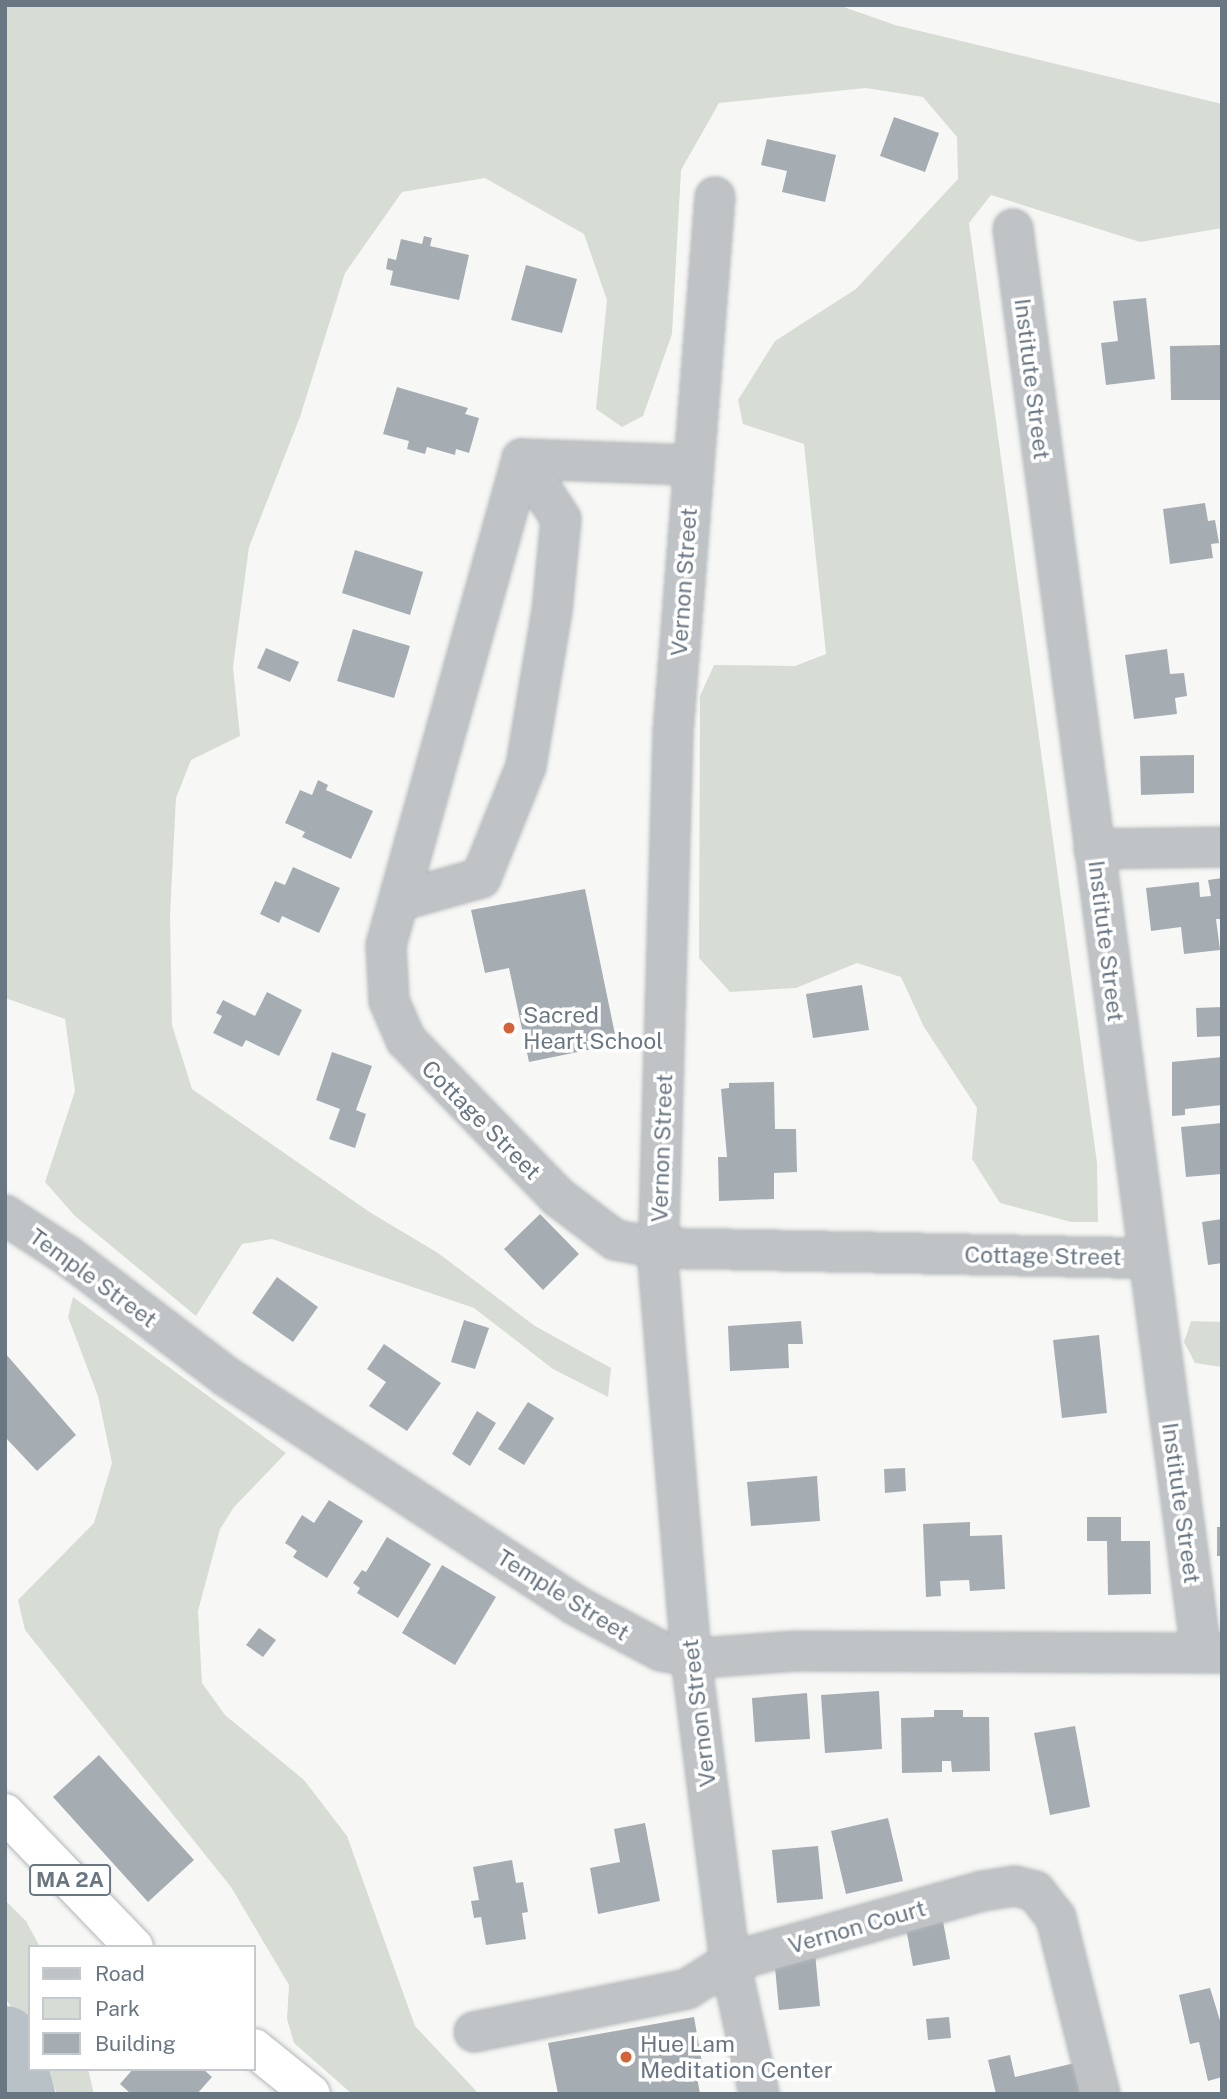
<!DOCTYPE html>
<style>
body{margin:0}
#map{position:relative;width:1227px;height:2099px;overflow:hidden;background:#f7f8f5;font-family:"Public Sans",sans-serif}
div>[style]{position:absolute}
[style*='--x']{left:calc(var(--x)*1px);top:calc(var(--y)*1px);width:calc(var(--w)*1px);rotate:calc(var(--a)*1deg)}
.green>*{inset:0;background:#d7dcd5}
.river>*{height:65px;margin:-32.5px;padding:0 32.5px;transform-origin:32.5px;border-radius:32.5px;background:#b8c2c6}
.building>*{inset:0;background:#a5adb2}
.roads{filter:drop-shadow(0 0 2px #b2b6b9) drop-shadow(0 0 2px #b2b6b9)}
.minor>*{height:38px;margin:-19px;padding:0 19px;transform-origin:19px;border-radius:19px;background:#bfc3c6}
.highway>*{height:38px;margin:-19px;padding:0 19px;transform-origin:19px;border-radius:19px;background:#fff}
.dots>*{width:19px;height:19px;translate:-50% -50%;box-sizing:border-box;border:4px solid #fff;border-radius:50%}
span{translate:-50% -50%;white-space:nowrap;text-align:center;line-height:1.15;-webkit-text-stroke:7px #fff;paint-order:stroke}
.shield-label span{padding:2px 5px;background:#fff;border:2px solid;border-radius:5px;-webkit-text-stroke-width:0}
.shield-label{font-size:21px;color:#697783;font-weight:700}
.street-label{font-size:23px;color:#697783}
.poi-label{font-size:23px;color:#697783}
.left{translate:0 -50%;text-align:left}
.frame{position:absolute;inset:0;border:7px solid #697783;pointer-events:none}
.legend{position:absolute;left:28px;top:1945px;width:228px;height:126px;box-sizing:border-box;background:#fff;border:2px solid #c3c9cd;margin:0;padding:9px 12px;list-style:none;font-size:21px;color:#697783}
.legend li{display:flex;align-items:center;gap:14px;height:35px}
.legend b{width:35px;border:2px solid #c3c9cd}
</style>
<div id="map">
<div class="green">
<i style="clip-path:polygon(5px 5px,838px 5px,895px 25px,1222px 104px,1222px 228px,1140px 242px,991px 195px,969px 223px,1097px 1163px,1098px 1222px,1071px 1222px,1000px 1203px,972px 1159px,977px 1108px,924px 1027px,901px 977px,857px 963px,796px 988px,730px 992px,699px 958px,700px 696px,714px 665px,795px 666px,826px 654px,804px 444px,743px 424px,738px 400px,775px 341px,856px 289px,958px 179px,957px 137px,923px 97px,866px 88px,719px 103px,681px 170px,672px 334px,643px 416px,622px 427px,596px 409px,607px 300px,584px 234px,485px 178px,402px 192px,345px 273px,300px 417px,249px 547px,233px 667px,240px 736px,191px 760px,176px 798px,170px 915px,172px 1025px,192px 1089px,371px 1213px,438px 1253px,535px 1326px,611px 1368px,608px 1397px,553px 1369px,474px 1308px,272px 1239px,242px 1244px,196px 1316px,75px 1216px,45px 1182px,75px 1091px,65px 1019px,5px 998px)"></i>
<i style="clip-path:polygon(73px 1297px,286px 1453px,234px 1507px,220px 1529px,198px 1611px,202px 1683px,225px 1715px,304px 1780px,347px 1836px,415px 2026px,479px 2094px,352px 2094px,294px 2043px,287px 2019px,289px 1985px,231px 1887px,25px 1630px,18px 1600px,94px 1523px,112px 1463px,98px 1396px,68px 1317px)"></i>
<i style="clip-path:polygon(1191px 1321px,1222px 1322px,1222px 1367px,1195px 1363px,1184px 1342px)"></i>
<i style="clip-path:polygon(5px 1900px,26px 1921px,40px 1947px,30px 1947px,30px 2035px,5px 1998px)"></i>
<i style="clip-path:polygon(48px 2069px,88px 2069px,94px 2094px,57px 2094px)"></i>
</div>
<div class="river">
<i style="--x:5;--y:2038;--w:59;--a:73.1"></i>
</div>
<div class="building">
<i style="clip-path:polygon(894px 117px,939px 133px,925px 172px,880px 156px)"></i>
<i style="clip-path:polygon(767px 139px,836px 155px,825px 202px,782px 192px,787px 171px,761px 165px)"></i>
<i style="clip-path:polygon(424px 236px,432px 238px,430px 246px,469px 255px,459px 300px,390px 285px,393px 271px,386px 269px,388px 258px,396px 260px,401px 239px,422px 244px)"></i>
<i style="clip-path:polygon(526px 265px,577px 279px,562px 333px,511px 320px)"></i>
<i style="clip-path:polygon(1146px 298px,1155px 379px,1106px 385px,1101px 343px,1118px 341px,1113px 301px)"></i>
<i style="clip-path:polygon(1222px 345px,1222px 400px,1171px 400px,1170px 346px)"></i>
<i style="clip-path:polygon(397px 387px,468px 408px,465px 414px,479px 418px,469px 453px,456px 449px,455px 455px,427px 447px,425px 454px,407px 449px,409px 441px,383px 434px)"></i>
<i style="clip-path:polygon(1205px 503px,1208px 521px,1215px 520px,1219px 543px,1211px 544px,1213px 558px,1170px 564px,1163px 509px)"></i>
<i style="clip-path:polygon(355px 550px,423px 572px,410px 615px,342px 593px)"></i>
<i style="clip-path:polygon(353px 629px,410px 646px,394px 698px,337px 681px)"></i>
<i style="clip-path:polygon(266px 648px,299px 662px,290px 682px,257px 668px)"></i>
<i style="clip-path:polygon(1167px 649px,1170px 674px,1184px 673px,1187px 696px,1175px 698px,1177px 714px,1134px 719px,1125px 655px)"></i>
<i style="clip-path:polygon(1194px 755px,1194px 793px,1141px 795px,1140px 756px)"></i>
<i style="clip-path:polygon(318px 780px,328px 785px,326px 790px,373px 811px,351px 859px,302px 837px,305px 832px,285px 823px,300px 790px,312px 795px)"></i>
<i style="clip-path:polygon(293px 867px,340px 888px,319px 933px,282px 916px,279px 923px,260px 914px,275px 881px,285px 885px)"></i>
<i style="clip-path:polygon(1222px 878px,1222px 919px,1216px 919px,1220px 950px,1184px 954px,1181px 927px,1151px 931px,1146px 888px,1199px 882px,1200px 897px,1211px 896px,1208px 880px)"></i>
<i style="clip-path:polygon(585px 889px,617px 1044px,529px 1062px,509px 968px,485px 973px,471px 910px)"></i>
<i style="clip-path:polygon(862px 985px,869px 1030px,813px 1038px,806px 994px)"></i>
<i style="clip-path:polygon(267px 992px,302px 1010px,279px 1056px,246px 1040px,242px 1047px,213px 1033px,222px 1016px,216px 1013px,223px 1000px,255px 1016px)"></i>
<i style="clip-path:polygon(1222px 1007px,1222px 1036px,1197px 1037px,1196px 1008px)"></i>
<i style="clip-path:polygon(332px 1052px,372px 1066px,356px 1110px,366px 1114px,355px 1148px,329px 1139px,340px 1109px,316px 1100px)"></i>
<i style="clip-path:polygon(1222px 1057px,1222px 1105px,1185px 1109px,1185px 1115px,1172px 1116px,1172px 1062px)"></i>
<i style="clip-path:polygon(774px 1082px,775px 1129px,796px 1129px,797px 1172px,774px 1173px,774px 1199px,719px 1201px,718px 1157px,727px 1157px,721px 1089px,729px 1088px,729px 1083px)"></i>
<i style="clip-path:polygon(1222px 1123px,1222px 1174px,1186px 1177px,1181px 1127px)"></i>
<i style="clip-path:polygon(540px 1214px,579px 1254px,543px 1290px,504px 1249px)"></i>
<i style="clip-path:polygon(1222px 1219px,1222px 1263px,1208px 1265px,1202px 1222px)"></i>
<i style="clip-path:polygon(277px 1277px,318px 1307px,293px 1342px,252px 1313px)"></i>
<i style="clip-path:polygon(464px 1320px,489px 1328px,475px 1369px,451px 1362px)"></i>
<i style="clip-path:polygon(801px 1321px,803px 1344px,788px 1344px,789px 1368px,730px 1371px,728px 1326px)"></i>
<i style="clip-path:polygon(1099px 1335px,1107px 1413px,1062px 1418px,1053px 1340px)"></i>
<i style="clip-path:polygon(384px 1344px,441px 1383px,407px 1431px,369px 1406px,386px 1382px,367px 1369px)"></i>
<i style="clip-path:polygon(5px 1353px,76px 1435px,37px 1471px,5px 1437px)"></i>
<i style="clip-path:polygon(528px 1402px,554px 1418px,524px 1465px,498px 1449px)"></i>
<i style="clip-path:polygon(477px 1411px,496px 1423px,470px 1466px,452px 1454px)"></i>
<i style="clip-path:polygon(905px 1468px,906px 1491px,885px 1493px,884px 1469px)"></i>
<i style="clip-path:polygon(817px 1476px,820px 1521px,751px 1526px,747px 1482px)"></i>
<i style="clip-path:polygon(329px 1500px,363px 1521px,327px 1578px,293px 1557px,297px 1551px,285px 1543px,302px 1515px,314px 1523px)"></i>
<i style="clip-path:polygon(1087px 1517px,1121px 1517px,1121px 1541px,1150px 1541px,1151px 1594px,1108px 1595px,1107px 1541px,1087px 1541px)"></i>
<i style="clip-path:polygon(970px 1522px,970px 1536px,1002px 1535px,1005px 1589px,970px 1591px,969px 1580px,940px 1581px,941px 1596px,926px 1597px,923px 1524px)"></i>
<i style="clip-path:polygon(1217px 1527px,1222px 1527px,1222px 1556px,1217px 1556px)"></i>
<i style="clip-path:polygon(387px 1537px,431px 1564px,398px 1618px,357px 1593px,360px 1588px,353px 1583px,362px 1570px,366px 1572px)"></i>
<i style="clip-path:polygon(442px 1565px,496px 1597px,455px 1665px,402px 1633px)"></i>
<i style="clip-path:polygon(259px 1628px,276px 1640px,263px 1657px,246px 1645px)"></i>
<i style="clip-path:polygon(879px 1691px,882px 1749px,825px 1753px,821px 1695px)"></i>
<i style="clip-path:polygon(807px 1693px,810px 1739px,755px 1742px,752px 1698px)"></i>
<i style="clip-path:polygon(934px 1710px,963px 1710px,963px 1717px,989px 1717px,990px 1771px,952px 1772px,951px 1761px,942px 1761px,942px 1772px,902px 1773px,901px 1718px,934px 1717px)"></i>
<i style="clip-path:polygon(1075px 1726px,1090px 1807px,1050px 1815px,1034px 1733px)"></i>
<i style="clip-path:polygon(99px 1755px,194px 1860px,148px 1902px,53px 1797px)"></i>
<i style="clip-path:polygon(888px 1818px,903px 1881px,846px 1894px,831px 1831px)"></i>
<i style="clip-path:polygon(645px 1823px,660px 1901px,598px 1914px,590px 1868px,620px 1862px,614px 1829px)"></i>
<i style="clip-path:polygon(818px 1846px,823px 1899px,777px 1903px,772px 1850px)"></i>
<i style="clip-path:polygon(512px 1860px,516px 1883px,523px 1882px,528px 1912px,522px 1913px,526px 1939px,486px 1945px,481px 1917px,474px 1918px,471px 1901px,479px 1900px,473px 1867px)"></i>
<i style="clip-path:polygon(942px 1916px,950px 1959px,913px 1966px,905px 1923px)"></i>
<i style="clip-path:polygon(815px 1953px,820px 2006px,779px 2010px,774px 1957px)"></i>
<i style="clip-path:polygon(1210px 1988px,1222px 2027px,1222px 2077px,1208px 2081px,1199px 2042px,1190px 2044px,1179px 1995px)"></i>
<i style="clip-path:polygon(694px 2017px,704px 2075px,697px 2077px,700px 2094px,558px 2094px,548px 2043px)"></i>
<i style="clip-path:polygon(949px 2017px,951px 2038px,928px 2040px,926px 2019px)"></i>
<i style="clip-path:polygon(1010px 2055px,1015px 2077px,1075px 2063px,1082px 2094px,996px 2094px,988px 2060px)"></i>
<i style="clip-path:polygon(133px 2069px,203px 2069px,212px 2077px,197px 2094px,131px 2094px,120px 2084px)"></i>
</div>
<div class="roads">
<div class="minor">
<i style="--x:715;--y:197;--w:538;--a:94.48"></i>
<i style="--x:673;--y:733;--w:529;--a:91.62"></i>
<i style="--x:658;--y:1262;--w:397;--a:85.2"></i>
<i style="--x:691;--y:1658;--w:306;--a:82.7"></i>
<i style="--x:730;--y:1962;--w:135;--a:77.6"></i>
<i style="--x:1013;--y:229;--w:1435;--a:82.47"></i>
<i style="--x:522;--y:459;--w:505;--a:105.63"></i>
<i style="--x:386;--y:945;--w:56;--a:86.9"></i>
<i style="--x:389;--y:1001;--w:43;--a:66.4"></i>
<i style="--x:406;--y:1040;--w:219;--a:45.9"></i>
<i style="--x:558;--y:1197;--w:71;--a:37"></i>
<i style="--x:615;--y:1240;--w:45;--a:10.3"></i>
<i style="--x:659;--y:1248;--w:488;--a:1.2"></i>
<i style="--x:522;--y:459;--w:170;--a:2"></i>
<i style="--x:1094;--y:849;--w:128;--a:-0.9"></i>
<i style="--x:399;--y:901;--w:85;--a:-15.7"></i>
<i style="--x:481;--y:878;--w:121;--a:-68.1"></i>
<i style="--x:526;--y:766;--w:157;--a:-80.5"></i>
<i style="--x:552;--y:611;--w:92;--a:-84.4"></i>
<i style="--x:561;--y:519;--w:72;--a:-123"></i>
<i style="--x:5;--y:1215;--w:75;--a:33.1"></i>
<i style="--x:68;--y:1256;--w:200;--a:37.3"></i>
<i style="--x:227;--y:1377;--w:416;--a:33.2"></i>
<i style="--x:575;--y:1605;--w:98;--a:28.1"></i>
<i style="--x:661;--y:1651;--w:40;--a:10"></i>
<i style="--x:700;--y:1658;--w:97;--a:-4.1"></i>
<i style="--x:797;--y:1651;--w:425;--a:0.3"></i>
<i style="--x:474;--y:2032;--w:217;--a:-11.4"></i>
<i style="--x:687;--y:1989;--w:51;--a:-32.1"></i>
<i style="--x:730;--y:1962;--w:263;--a:-15.7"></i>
<i style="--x:983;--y:1891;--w:32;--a:-9"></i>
<i style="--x:1015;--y:1886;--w:21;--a:14"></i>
<i style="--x:1035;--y:1891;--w:34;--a:52"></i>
<i style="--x:1056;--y:1918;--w:181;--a:76"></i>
</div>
<div class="highway">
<i style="--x:5;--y:1813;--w:186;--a:46.1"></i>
<i style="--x:254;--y:2048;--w:73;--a:38.9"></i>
</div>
</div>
<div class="dots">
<i style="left:509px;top:1028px;background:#d46339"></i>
<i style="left:626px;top:2057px;background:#d46339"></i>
</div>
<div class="shield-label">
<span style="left:70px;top:1880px">MA 2A</span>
</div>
<div class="street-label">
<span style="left:1032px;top:379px;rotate:83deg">Institute Street</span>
<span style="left:684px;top:582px;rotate:-86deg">Vernon Street</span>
<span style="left:1106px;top:941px;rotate:83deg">Institute Street</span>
<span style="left:481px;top:1120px;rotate:45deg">Cottage Street</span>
<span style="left:662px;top:1148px;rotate:-88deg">Vernon Street</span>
<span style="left:1043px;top:1256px;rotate:1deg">Cottage Street</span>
<span style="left:93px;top:1278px;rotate:36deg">Temple Street</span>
<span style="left:1181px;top:1503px;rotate:82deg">Institute Street</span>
<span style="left:563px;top:1595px;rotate:32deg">Temple Street</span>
<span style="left:699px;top:1713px;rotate:-97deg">Vernon Street</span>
<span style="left:857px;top:1927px;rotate:-16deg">Vernon Court</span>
</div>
<div class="poi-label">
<span class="left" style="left:523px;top:1028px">Sacred<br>Heart School</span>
<span class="left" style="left:640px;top:2057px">Hue Lam<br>Meditation Center</span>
</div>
<div class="frame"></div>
<ul class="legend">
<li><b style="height:9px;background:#bfc3c6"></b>Road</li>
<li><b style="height:19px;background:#d7dcd5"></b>Park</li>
<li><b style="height:19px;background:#a5adb2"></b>Building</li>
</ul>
</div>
